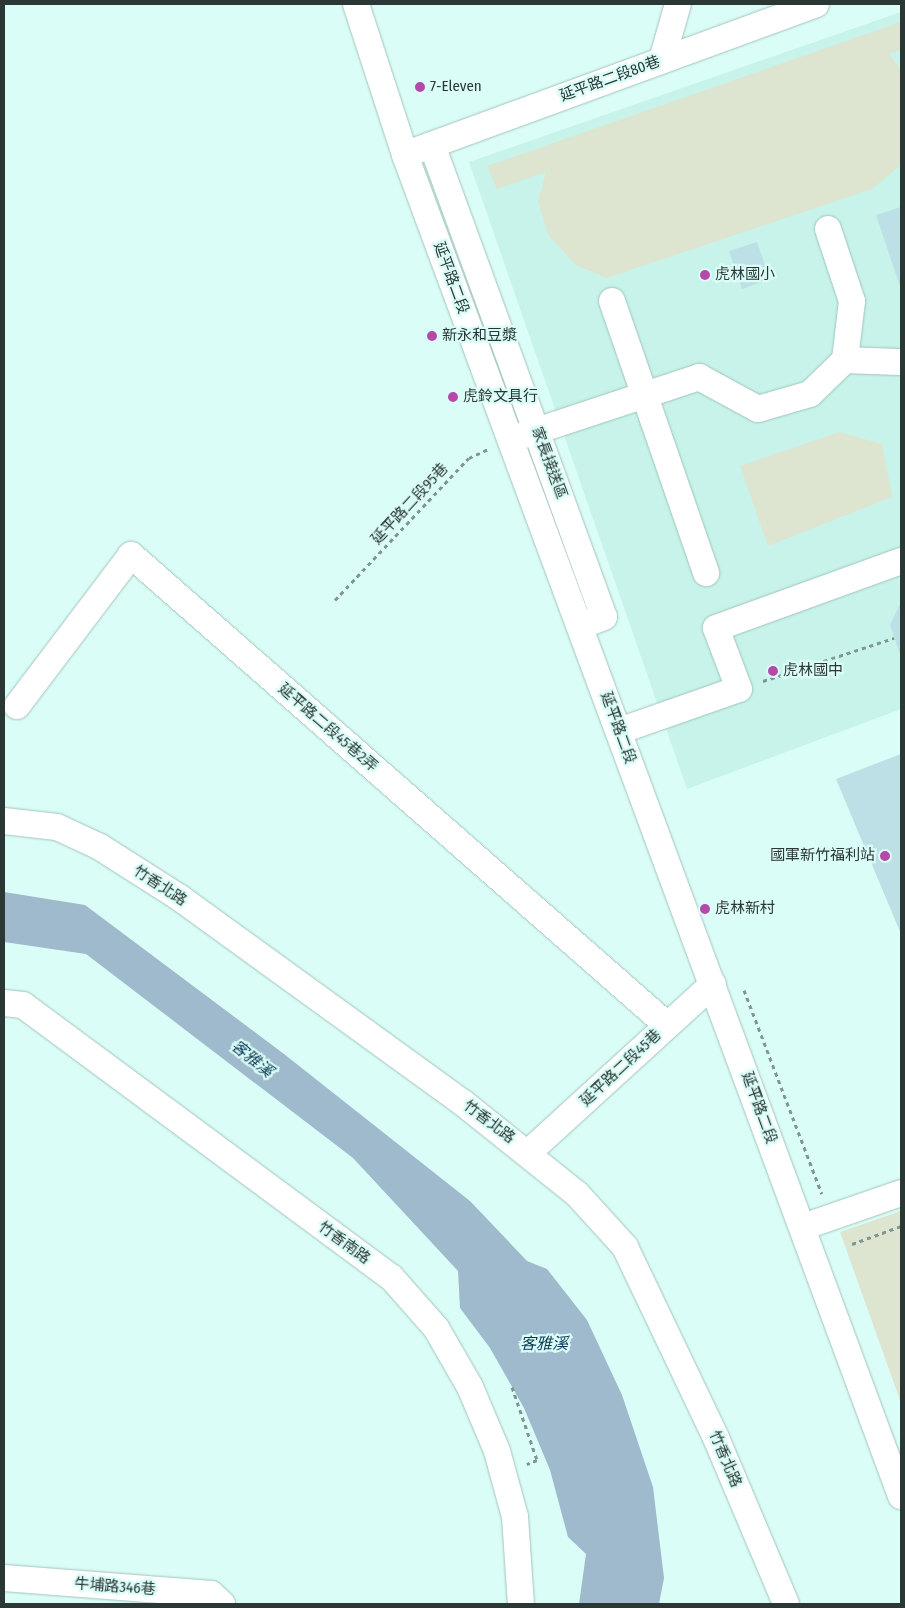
<!DOCTYPE html>
<meta charset="utf-8">
<style>
body{margin:0}
#map{position:relative;width:905px;height:1608px;overflow:hidden;background:#dbfdf7;font-family:"Fira Sans Condensed","Noto Sans TC",sans-serif}
div>[style]{position:absolute}
[style*='--x']{left:calc(var(--x)*1px);top:calc(var(--y)*1px);width:calc(var(--w)*1px);rotate:calc(var(--a)*1deg)}
.built>*{inset:0;background:#c7f3eb}
.green>*{inset:0;background:#dde5d0}
.water>*{inset:0;background:#9fb9cd}
.building>*{inset:0;background:#bddfe6}
.path>*{height:3px;margin-top:-1.5px;transform-origin:0;background:repeating-linear-gradient(90deg,#7f9692 0 4px,transparent 0 8px)}
.roads{filter:drop-shadow(0 0 1px #a2c4bd) drop-shadow(0 0 1px #a2c4bd)}
.minor>*{height:26px;margin:-13px;padding:0 13px;transform-origin:13px;border-radius:13px;background:#fff}
.dots>*{width:14px;height:14px;translate:-50% -50%;box-sizing:border-box;border:2px solid #dbfdf7;border-radius:50%}
span{translate:-50% -50%;white-space:nowrap;text-align:center;line-height:1.15;-webkit-text-stroke:4.5px #dbfdf7;paint-order:stroke}
.street-label{font-size:15px;color:#2a3735}
.poi-label{font-size:15px;color:#2a3735}
.left{translate:0 -50%;text-align:left}
.right{translate:-100% -50%;text-align:right}
.water-label{font-size:16px;color:#093755;font-style:italic}
.frame{position:absolute;inset:0;border:5px solid #2a3735;pointer-events:none}
</style>
<div id="map">
<div class="built">
<i style="clip-path:polygon(901px 12px,901px 709px,687px 789px,469px 162px)"></i>
</div>
<div class="green">
<i style="clip-path:polygon(901px 22px,901px 50px,889px 54px,901px 70px,901px 165px,872px 189px,607px 278px,576px 265px,548px 235px,538px 202px,546px 172px,497px 189px,487px 166px)"></i>
<i style="clip-path:polygon(839px 432px,882px 444px,892px 497px,768px 546px,740px 466px)"></i>
<i style="clip-path:polygon(901px 1211px,901px 1403px,840px 1232px)"></i>
</div>
<div class="water">
<i style="clip-path:polygon(4px 892px,85px 905px,284px 1054px,470px 1201px,527px 1261px,547px 1269px,587px 1320px,622px 1395px,653px 1487px,664px 1578px,659px 1604px,579px 1604px,586px 1554px,568px 1537px,550px 1470px,524px 1408px,490px 1348px,460px 1308px,458px 1271px,353px 1158px,86px 954px,4px 942px)"></i>
</div>
<div class="building">
<i style="clip-path:polygon(901px 207px,901px 289px,876px 215px)"></i>
<i style="clip-path:polygon(757px 242px,770px 279px,742px 289px,729px 251px)"></i>
<i style="clip-path:polygon(901px 602px,901px 657px,890px 625px)"></i>
<i style="clip-path:polygon(901px 754px,901px 934px,836px 779px)"></i>
</div>
<div class="path">
<i style="--x:335;--y:600;--w:195;--a:-46.7"></i>
<i style="--x:469;--y:458;--w:21;--a:-25"></i>
<i style="--x:763;--y:681;--w:138;--a:-18.2"></i>
<i style="--x:744;--y:990;--w:218;--a:69.1"></i>
<i style="--x:852;--y:1244;--w:52;--a:-20.2"></i>
<i style="--x:512;--y:1387;--w:77;--a:71.1"></i>
<i style="--x:537;--y:1460;--w:11;--a:158"></i>
</div>
<div class="roads">
<div class="minor">
<i style="--x:356;--y:4;--w:159;--a:72"></i>
<i style="--x:405;--y:155;--w:1430;--a:69.7"></i>
<i style="--x:662;--y:60;--w:58;--a:-74.1"></i>
<i style="--x:432;--y:145;--w:502;--a:69.98"></i>
<i style="--x:604;--y:617;--w:25;--a:159"></i>
<i style="--x:415;--y:151;--w:427;--a:-20.1"></i>
<i style="--x:828;--y:229;--w:76;--a:71.6"></i>
<i style="--x:852;--y:301;--w:59;--a:96.8"></i>
<i style="--x:612;--y:301;--w:288;--a:70.9"></i>
<i style="--x:521;--y:436;--w:188;--a:-18.3"></i>
<i style="--x:699;--y:377;--w:67;--a:28.5"></i>
<i style="--x:758;--y:409;--w:54;--a:-16.1"></i>
<i style="--x:810;--y:394;--w:49;--a:-44.2"></i>
<i style="--x:845;--y:360;--w:55;--a:2.1"></i>
<i style="--x:17;--y:706;--w:189;--a:-52.9"></i>
<i style="--x:131;--y:555;--w:713;--a:41.25"></i>
<i style="--x:619;--y:731;--w:127;--a:-19.3"></i>
<i style="--x:739;--y:689;--w:65;--a:-110.7"></i>
<i style="--x:716;--y:628;--w:197;--a:-19.9"></i>
<i style="--x:4;--y:821;--w:53;--a:6.5"></i>
<i style="--x:57;--y:827;--w:47;--a:24.9"></i>
<i style="--x:100;--y:847;--w:95;--a:32.5"></i>
<i style="--x:180;--y:898;--w:348;--a:35.9"></i>
<i style="--x:462;--y:1102;--w:147;--a:38.7"></i>
<i style="--x:577;--y:1194;--w:72;--a:47.8"></i>
<i style="--x:625;--y:1247;--w:212;--a:64.5"></i>
<i style="--x:716;--y:1438;--w:180;--a:67.1"></i>
<i style="--x:4;--y:1003;--w:19;--a:6"></i>
<i style="--x:23;--y:1005;--w:458;--a:36.5"></i>
<i style="--x:391;--y:1277;--w:68;--a:48.6"></i>
<i style="--x:436;--y:1328;--w:68;--a:60"></i>
<i style="--x:470;--y:1387;--w:69;--a:67.1"></i>
<i style="--x:497;--y:1451;--w:68;--a:74.7"></i>
<i style="--x:515;--y:1517;--w:87;--a:86.1"></i>
<i style="--x:529;--y:1152;--w:249;--a:-42.4"></i>
<i style="--x:803;--y:1227;--w:104;--a:-19.1"></i>
<i style="--x:4;--y:1578;--w:208;--a:4.4"></i>
<i style="--x:211;--y:1594;--w:15;--a:42"></i>
</div>
</div>
<div class="dots">
<i style="left:420px;top:87px;background:#b449aa"></i>
<i style="left:705px;top:275px;background:#b449aa"></i>
<i style="left:432px;top:336px;background:#b449aa"></i>
<i style="left:453px;top:397px;background:#b449aa"></i>
<i style="left:773px;top:671px;background:#b449aa"></i>
<i style="left:885px;top:856px;background:#b449aa"></i>
<i style="left:705px;top:909px;background:#b449aa"></i>
</div>
<div class="street-label">
<span style="left:610px;top:79px;rotate:-20deg">延平路二段80巷</span>
<span style="left:451px;top:278px;rotate:70deg">延平路二段</span>
<span style="left:549px;top:463px;rotate:70deg">家長接送區</span>
<span style="left:410px;top:504px;rotate:-47deg">延平路二段95巷</span>
<span style="left:328px;top:728px;rotate:41deg">延平路二段45巷2弄</span>
<span style="left:618px;top:728px;rotate:70deg">延平路二段</span>
<span style="left:160px;top:886px;rotate:33deg">竹香北路</span>
<span style="left:621px;top:1068px;rotate:-43deg">延平路二段45巷</span>
<span style="left:759px;top:1108px;rotate:70deg">延平路二段</span>
<span style="left:489px;top:1122px;rotate:37deg">竹香北路</span>
<span style="left:344px;top:1243px;rotate:36deg">竹香南路</span>
<span style="left:725px;top:1459px;rotate:67deg">竹香北路</span>
<span style="left:115px;top:1587px;rotate:4deg">牛埔路346巷</span>
</div>
<div class="poi-label">
<span class="left" style="left:430px;top:87px">7-Eleven</span>
<span class="left" style="left:715px;top:275px">虎林國小</span>
<span class="left" style="left:442px;top:336px">新永和豆漿</span>
<span class="left" style="left:463px;top:397px">虎鈴文具行</span>
<span class="left" style="left:783px;top:671px">虎林國中</span>
<span class="right" style="left:875px;top:856px">國軍新竹福利站</span>
<span class="left" style="left:715px;top:909px">虎林新村</span>
</div>
<div class="water-label">
<span style="left:252px;top:1059px;rotate:39deg">客雅溪</span>
<span style="left:544px;top:1344px">客雅溪</span>
</div>
<div class="frame"></div>
</div>
